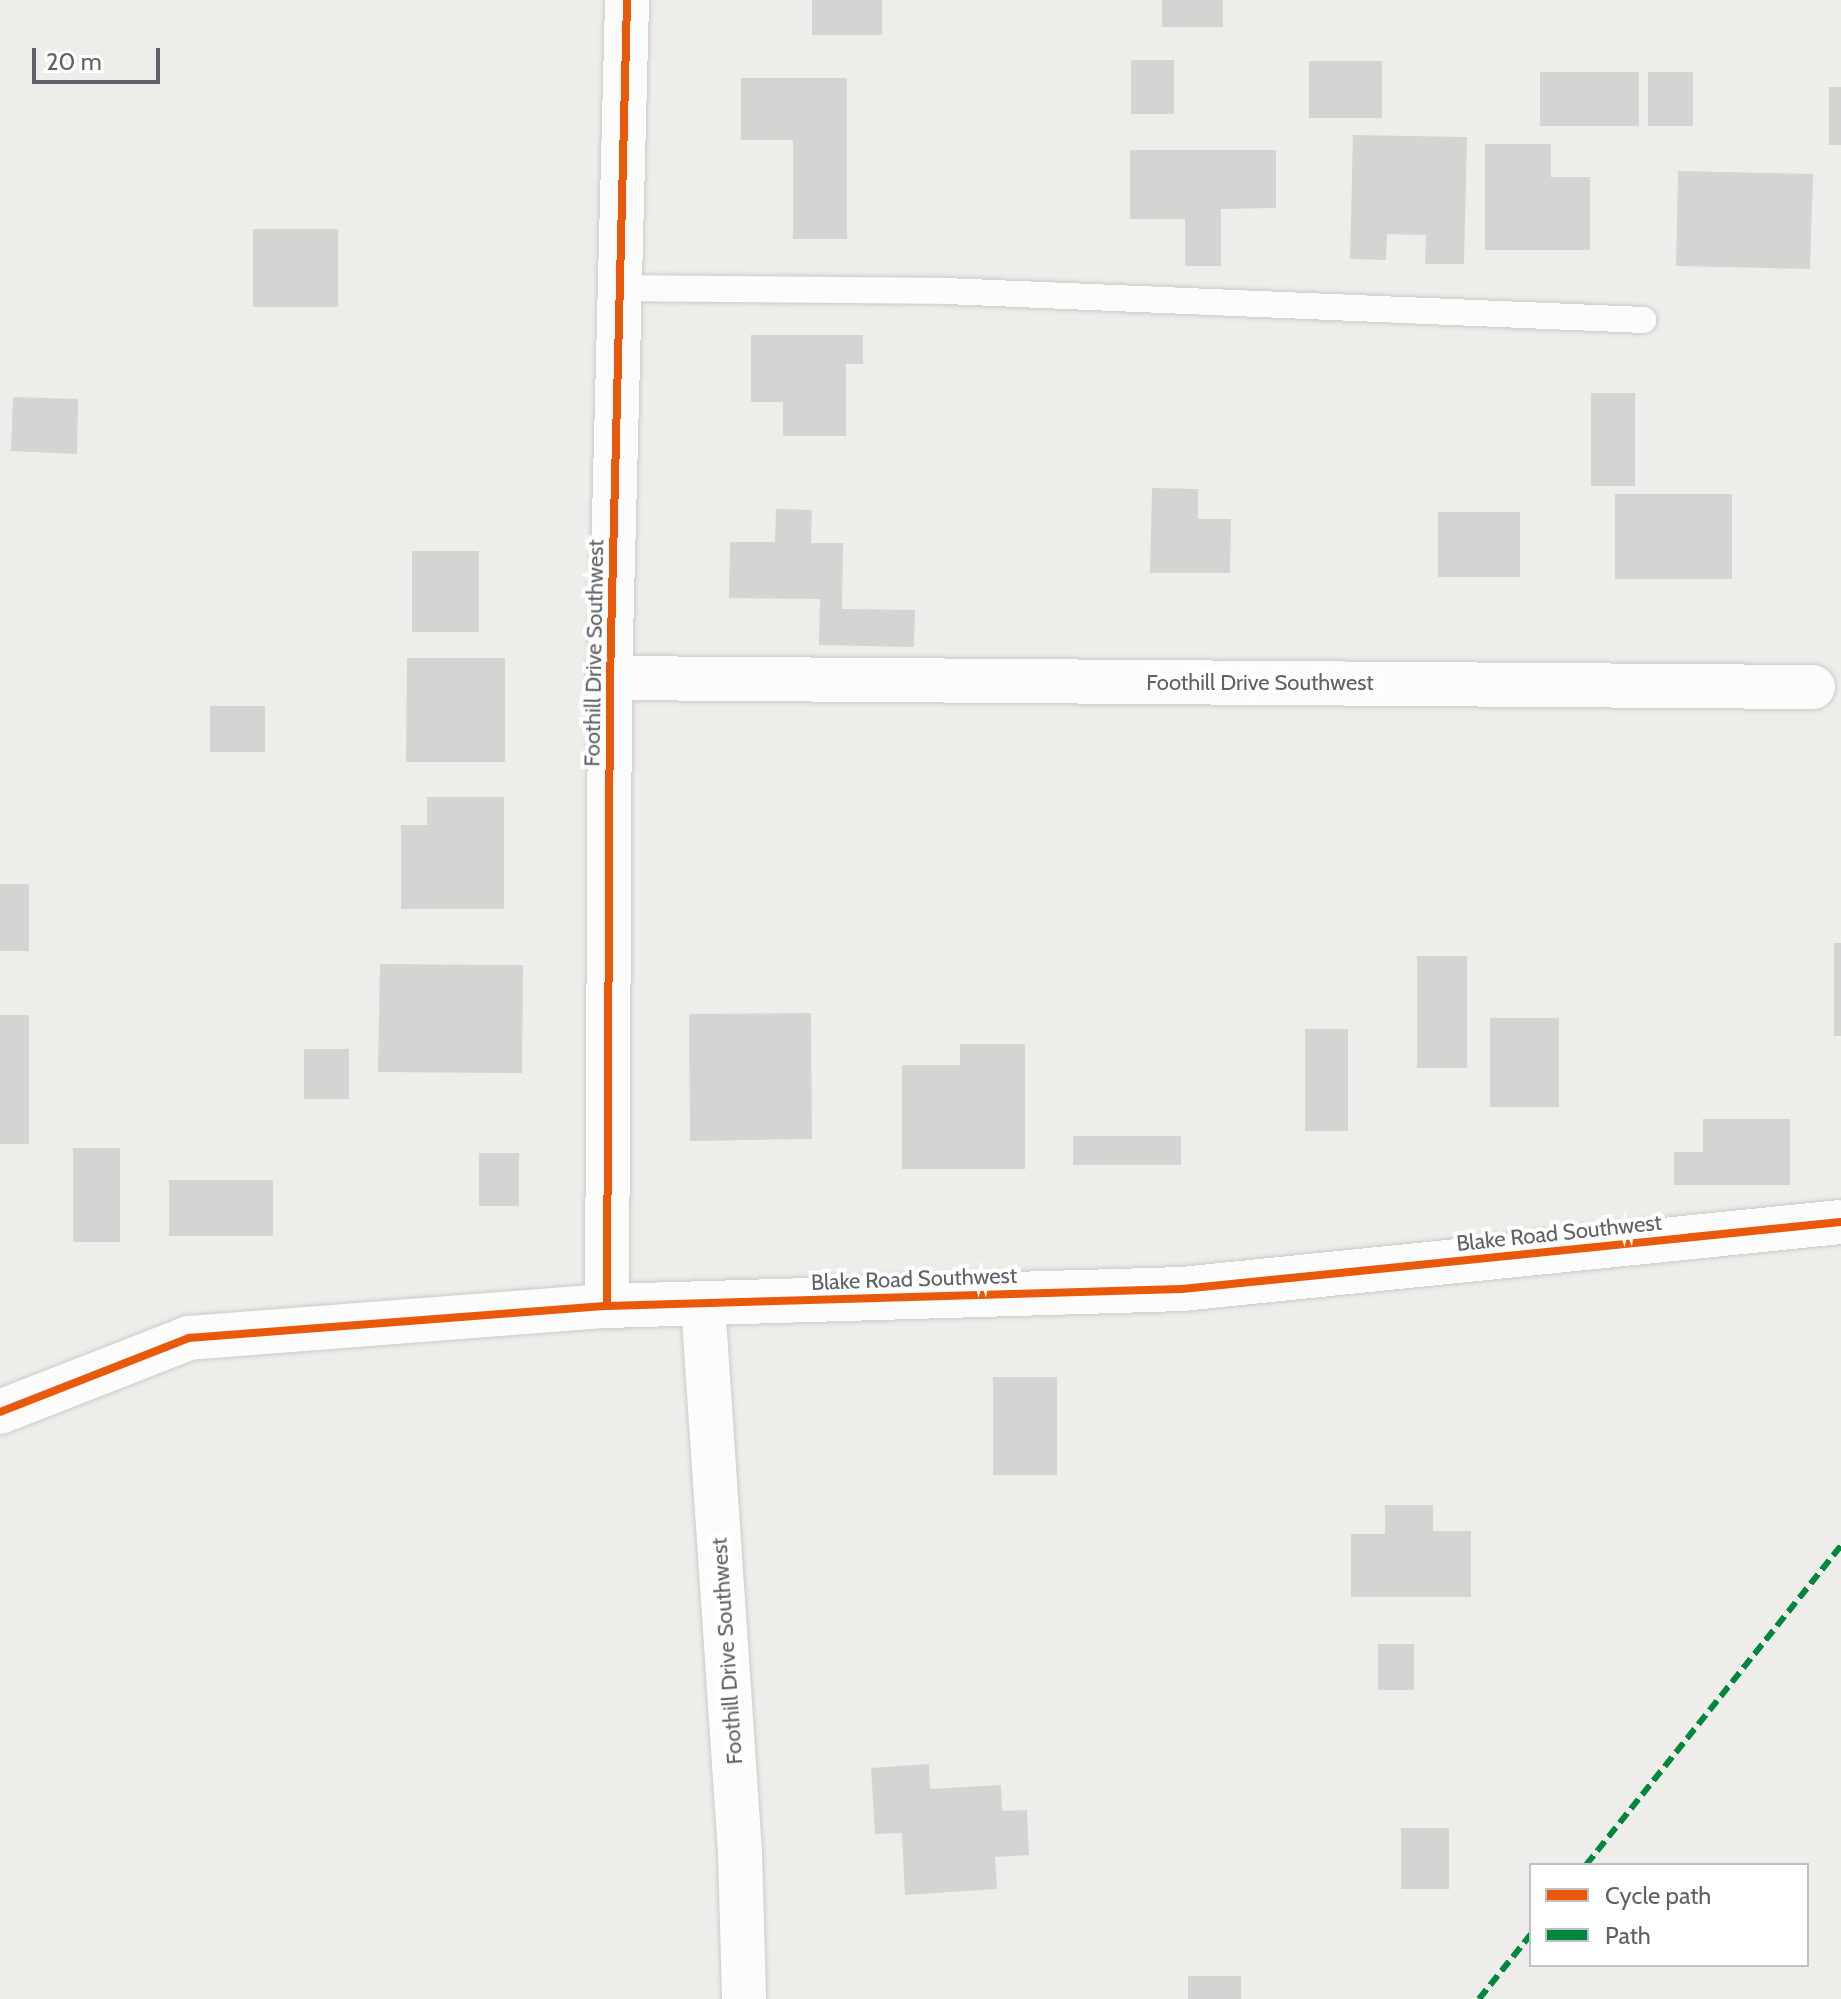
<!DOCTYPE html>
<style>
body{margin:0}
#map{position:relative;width:1841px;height:1999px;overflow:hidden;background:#eeede9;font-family:Cabin,sans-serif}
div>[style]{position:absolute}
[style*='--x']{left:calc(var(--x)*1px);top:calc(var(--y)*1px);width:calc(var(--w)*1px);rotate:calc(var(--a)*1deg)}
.building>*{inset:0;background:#d5d4d2}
.roads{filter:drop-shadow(0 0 2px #cacbcb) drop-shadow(0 0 2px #cacbcb)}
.service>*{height:26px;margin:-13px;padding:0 13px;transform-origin:13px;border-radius:13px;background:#fcfcfc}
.minor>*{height:44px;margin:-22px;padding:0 22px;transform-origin:22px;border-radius:22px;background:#fcfcfc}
.tertiary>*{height:44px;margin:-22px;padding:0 22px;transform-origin:22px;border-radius:22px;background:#fcfcfc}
.quiet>*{height:6px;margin-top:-3px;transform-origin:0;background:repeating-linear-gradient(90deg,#00873e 0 12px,transparent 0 18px)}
.cycleway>*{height:8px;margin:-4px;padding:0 4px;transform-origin:4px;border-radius:4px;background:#e8590c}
span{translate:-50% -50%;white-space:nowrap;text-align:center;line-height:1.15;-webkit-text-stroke:8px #fff;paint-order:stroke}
.street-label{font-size:22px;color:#5e6267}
.legend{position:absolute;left:1529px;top:1863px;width:280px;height:104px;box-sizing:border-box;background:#fff;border:2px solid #bfc0c2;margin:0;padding:10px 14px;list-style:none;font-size:24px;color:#5e6267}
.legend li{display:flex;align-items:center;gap:16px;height:40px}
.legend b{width:40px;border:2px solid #bfc0c2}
.scale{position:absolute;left:32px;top:48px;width:128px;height:36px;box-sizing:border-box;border:4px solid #5e6267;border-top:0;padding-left:10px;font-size:24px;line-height:28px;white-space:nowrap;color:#5e6267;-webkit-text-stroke:6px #fff;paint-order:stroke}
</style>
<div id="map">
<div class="building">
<i style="clip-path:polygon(812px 0,882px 0,882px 35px,812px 35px)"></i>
<i style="clip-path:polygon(1162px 0,1223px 0,1223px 27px,1162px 27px)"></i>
<i style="clip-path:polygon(1131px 60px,1174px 60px,1174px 114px,1131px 114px)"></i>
<i style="clip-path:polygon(1309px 61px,1382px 61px,1382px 118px,1309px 118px)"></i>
<i style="clip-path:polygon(1540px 72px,1639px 72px,1639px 126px,1540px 126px)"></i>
<i style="clip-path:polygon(1648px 72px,1693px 72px,1693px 126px,1648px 126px)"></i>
<i style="clip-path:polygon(741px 78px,847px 78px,847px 239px,793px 239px,793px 140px,741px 140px)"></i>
<i style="clip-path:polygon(1829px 87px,1841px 87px,1841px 145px,1829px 145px)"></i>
<i style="clip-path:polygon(1353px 135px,1467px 137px,1464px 264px,1425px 264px,1426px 235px,1387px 234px,1386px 260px,1350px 259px)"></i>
<i style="clip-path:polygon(1485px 144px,1551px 144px,1551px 177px,1590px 177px,1590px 250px,1485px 250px)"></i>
<i style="clip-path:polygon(1130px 150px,1276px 150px,1276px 208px,1221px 209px,1221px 266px,1185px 266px,1185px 219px,1130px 219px)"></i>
<i style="clip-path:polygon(1678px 171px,1813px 174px,1810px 269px,1676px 266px)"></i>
<i style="clip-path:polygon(253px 229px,338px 229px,338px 307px,253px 307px)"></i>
<i style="clip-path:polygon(751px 335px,863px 335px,863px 364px,846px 364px,846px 436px,783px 436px,783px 402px,751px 402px)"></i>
<i style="clip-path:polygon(1591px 393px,1635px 393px,1635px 486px,1591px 486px)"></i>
<i style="clip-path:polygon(13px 397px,78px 399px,77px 454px,11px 451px)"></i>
<i style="clip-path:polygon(1152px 488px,1198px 489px,1198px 519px,1231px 519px,1230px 573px,1150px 573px)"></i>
<i style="clip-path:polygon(1615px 494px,1732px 494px,1732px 579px,1615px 579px)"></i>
<i style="clip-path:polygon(776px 509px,812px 510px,811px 543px,843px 543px,842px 609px,915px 610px,914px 647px,819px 645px,820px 599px,729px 598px,730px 542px,775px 542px)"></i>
<i style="clip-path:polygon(1438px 512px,1520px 512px,1520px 577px,1438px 577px)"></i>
<i style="clip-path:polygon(412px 551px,479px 551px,479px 632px,412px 632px)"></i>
<i style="clip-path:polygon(407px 658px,505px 658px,505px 762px,406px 762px)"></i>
<i style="clip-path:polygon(210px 706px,265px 706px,265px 752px,210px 752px)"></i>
<i style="clip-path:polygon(427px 797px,504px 797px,504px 909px,401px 909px,401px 825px,427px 825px)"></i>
<i style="clip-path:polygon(0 884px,29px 884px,29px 951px,0 951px)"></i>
<i style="clip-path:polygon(1834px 943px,1841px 943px,1841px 1036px,1834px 1036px)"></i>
<i style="clip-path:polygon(1417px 956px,1467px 956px,1467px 1068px,1417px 1068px)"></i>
<i style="clip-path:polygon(380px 964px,523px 965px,522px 1073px,378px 1072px)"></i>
<i style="clip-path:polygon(811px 1013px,812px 1139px,690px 1141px,689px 1014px)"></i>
<i style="clip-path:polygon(0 1015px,29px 1015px,29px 1144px,0 1144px)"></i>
<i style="clip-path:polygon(1490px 1018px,1559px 1018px,1559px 1107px,1490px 1107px)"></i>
<i style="clip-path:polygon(1305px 1029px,1348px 1029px,1348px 1131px,1305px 1131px)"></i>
<i style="clip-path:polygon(960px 1044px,1025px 1044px,1025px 1169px,902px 1169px,902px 1065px,960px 1065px)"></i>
<i style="clip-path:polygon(304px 1049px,349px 1049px,349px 1099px,304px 1099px)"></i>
<i style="clip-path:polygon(1703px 1119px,1790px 1119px,1790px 1185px,1674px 1185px,1674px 1152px,1703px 1152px)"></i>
<i style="clip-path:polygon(1073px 1136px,1181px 1136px,1181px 1165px,1073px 1165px)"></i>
<i style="clip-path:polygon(73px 1148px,120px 1148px,120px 1242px,73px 1242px)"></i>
<i style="clip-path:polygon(479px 1153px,519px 1153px,519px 1206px,479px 1206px)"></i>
<i style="clip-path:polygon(169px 1180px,273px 1180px,273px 1236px,169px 1236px)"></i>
<i style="clip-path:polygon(993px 1377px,1057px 1377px,1057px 1475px,993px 1475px)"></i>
<i style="clip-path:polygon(1385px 1505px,1433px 1505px,1433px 1531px,1471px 1531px,1471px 1597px,1351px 1597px,1351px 1534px,1385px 1534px)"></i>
<i style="clip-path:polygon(1378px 1644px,1414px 1644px,1414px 1690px,1378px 1690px)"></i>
<i style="clip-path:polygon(929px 1764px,930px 1789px,1001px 1785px,1002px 1811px,1027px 1810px,1029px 1855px,995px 1857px,997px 1889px,905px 1895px,902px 1833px,875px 1834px,871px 1768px)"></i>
<i style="clip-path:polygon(1401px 1828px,1449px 1828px,1449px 1889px,1401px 1889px)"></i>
<i style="clip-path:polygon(1188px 1976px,1241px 1976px,1241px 1999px,1188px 1999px)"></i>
</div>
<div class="roads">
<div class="service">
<i style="--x:621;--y:288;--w:325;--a:0.5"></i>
<i style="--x:946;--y:291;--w:698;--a:2.38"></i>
</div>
<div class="minor">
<i style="--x:610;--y:678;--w:1203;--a:0.43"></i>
<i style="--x:703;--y:1304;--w:550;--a:86.14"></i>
<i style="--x:740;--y:1853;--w:146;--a:88.4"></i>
</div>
<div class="tertiary">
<i style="--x:607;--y:1306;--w:628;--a:-89.73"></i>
<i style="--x:610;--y:678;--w:678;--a:-88.56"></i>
<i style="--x:0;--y:1412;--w:203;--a:-21.4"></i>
<i style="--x:189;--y:1338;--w:419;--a:-4.4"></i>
<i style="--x:607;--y:1306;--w:575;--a:-1.69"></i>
<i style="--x:1182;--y:1289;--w:662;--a:-5.81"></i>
</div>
</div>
<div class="quiet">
<i style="--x:1586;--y:1865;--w:409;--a:-51.4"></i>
<i style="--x:1479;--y:1999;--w:83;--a:-51.3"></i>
</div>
<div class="cycleway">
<i style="--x:607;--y:1306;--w:628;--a:-89.73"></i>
<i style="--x:610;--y:678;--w:678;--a:-88.56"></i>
<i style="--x:0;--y:1412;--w:203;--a:-21.4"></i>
<i style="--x:189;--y:1338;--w:419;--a:-4.4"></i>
<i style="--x:607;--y:1306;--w:575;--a:-1.69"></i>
<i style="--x:1182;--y:1289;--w:662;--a:-5.81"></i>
</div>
<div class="street-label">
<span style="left:594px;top:653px;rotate:-89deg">Foothill Drive Southwest</span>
<span style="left:1260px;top:683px">Foothill Drive Southwest</span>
<span style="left:1559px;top:1233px;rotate:-6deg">Blake Road Southwest</span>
<span style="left:914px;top:1279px;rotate:-2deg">Blake Road Southwest</span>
<span style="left:727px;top:1651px;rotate:-94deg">Foothill Drive Southwest</span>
</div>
<ul class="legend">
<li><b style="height:10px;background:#e8590c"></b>Cycle path</li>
<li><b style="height:10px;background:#00873e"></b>Path</li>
</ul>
<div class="scale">20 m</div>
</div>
